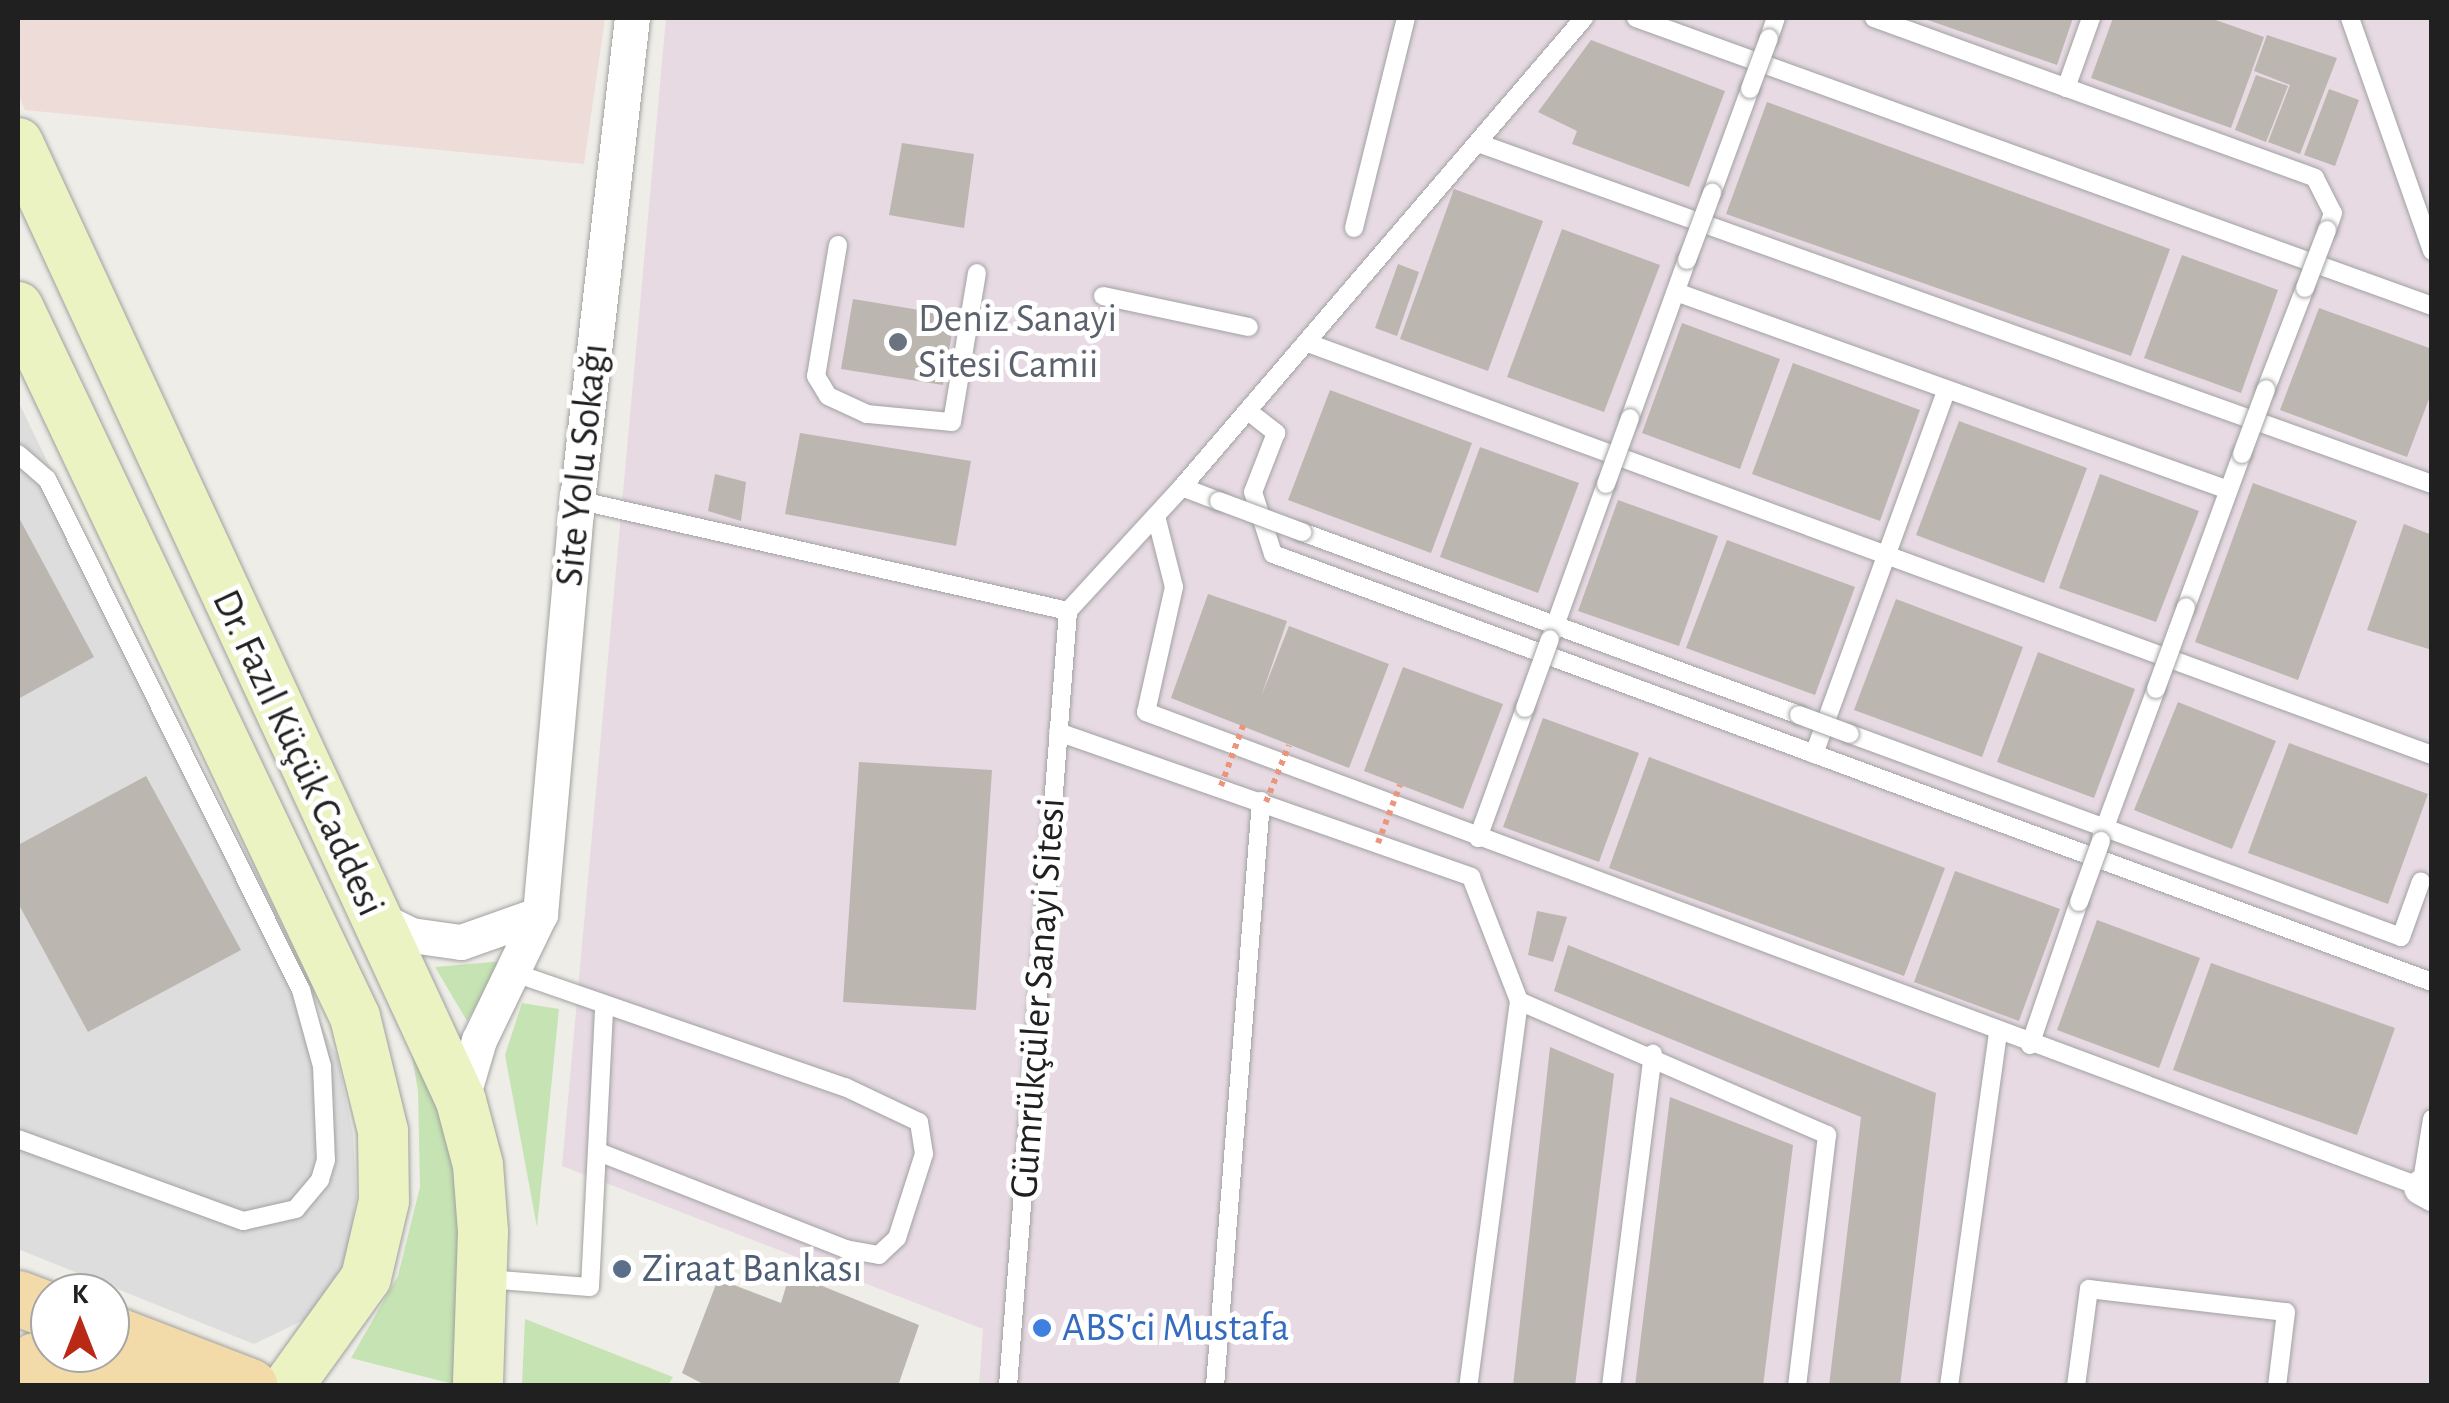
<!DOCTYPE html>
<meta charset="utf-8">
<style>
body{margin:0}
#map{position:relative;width:2449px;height:1403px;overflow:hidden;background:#efede7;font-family:"Alegreya Sans",sans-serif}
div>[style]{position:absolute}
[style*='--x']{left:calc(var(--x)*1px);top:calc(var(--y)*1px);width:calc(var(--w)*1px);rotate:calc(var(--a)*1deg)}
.residential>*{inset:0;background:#dedddd}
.commercial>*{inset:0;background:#eedcd8}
.industrial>*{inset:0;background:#e7dae3}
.grass>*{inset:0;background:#c5e3b3}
.building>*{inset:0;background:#bcb6b0}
.roads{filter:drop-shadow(0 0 2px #a1a1a1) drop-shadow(0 0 2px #a1a1a1)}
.lane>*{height:18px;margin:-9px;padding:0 9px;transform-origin:9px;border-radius:9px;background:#fff}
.street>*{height:35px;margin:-17.5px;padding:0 17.5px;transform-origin:17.5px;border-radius:17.5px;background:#fff}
.secondary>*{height:50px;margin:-25px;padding:0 25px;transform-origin:25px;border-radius:25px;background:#eaf3c1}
.primary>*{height:55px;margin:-27.5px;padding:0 27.5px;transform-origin:27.5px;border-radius:27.5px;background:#f2dba9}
.path-bridge>*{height:6px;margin-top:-3px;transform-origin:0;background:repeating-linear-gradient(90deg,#eb957c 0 5px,transparent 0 10px)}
.bridges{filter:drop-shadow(0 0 2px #a1a1a1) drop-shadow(0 0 2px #a1a1a1)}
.lane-bridge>*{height:18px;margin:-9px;padding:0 9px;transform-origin:9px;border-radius:9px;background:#fff}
.dots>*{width:28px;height:28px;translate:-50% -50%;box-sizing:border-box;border:5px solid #fff;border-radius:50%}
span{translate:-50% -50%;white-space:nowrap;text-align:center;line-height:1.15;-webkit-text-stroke:10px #fff;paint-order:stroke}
.worship-label{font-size:40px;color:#5b616d}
.left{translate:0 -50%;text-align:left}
.street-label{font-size:40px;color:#202020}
.service-label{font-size:40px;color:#4e5e75}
.shop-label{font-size:40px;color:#366cbe}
.frame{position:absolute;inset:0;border:20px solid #202020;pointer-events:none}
.north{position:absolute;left:30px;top:1273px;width:100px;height:100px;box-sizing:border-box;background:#fff;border:2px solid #a6a6a6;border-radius:50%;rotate:0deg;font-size:28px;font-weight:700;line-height:40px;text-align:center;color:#202020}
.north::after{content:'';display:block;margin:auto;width:35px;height:45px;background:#b92a16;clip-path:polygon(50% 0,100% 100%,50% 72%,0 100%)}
</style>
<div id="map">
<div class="residential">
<i style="clip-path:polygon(18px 401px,337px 1057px,353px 1134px,356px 1197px,348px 1261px,306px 1319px,254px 1344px,18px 1249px)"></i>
</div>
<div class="commercial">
<i style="clip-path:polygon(18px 18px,605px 18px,584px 164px,25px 110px,18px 93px)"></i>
</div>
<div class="industrial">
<i style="clip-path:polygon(666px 18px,2431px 18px,2431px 1385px,979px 1385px,983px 1329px,562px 1166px)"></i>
</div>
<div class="grass">
<i style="clip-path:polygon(504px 961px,467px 1021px,435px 967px)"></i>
<i style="clip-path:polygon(402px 997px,448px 1117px,459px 1238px,457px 1385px,351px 1358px,398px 1276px,420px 1187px,418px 1091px)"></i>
<i style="clip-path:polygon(522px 1003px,559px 1009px,537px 1227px,505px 1055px)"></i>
<i style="clip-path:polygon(525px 1319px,673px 1377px,668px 1385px,522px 1385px)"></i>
</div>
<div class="building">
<i style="clip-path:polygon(1922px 18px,2073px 18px,2057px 65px)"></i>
<i style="clip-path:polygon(2113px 18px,2210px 18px,2264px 37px,2231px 128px,2091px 78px)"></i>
<i style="clip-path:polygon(2267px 35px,2337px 58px,2300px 154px,2268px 142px,2290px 85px,2254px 71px)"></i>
<i style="clip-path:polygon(1591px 40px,1725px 91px,1689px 187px,1572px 144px,1577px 131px,1538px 112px)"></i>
<i style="clip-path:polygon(2256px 75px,2288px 86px,2266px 142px,2235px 130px)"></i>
<i style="clip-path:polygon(2329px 89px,2359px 100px,2335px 166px,2304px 155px)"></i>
<i style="clip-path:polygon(1767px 102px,2170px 249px,2131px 356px,1726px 214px)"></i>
<i style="clip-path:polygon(902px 143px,974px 154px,964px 228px,889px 215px)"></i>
<i style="clip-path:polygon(1454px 189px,1543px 221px,1488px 371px,1400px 339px)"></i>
<i style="clip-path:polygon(1562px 229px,1660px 265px,1604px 412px,1507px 377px)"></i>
<i style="clip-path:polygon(2182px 255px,2278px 290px,2241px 393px,2144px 358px)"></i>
<i style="clip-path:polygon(1398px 264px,1419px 272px,1397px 336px,1375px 328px)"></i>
<i style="clip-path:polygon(853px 299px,955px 316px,943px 385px,841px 369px)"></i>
<i style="clip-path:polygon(2319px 308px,2432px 349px,2432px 391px,2407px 457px,2280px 410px)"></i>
<i style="clip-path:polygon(1682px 323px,1780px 359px,1740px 469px,1642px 433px)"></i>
<i style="clip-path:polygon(1793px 363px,1920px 410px,1880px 521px,1752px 474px)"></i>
<i style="clip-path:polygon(1330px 390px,1472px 443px,1431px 553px,1288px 500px)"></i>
<i style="clip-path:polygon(1959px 421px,2087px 468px,2044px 583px,1916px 535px)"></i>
<i style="clip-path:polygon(800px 433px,971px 461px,956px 546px,785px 514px)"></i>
<i style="clip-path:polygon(1480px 447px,1579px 483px,1538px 593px,1440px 557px)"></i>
<i style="clip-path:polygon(715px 474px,746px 482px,741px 521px,708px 511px)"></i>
<i style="clip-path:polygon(2100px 474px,2199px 511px,2156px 622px,2059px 588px)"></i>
<i style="clip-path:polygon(2253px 483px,2357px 521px,2298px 680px,2195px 642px)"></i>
<i style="clip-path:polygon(1618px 500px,1718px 536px,1679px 646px,1578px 611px)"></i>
<i style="clip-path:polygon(18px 516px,94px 657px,18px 699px)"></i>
<i style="clip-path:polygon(2404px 524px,2432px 535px,2432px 650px,2367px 630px)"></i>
<i style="clip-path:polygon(1727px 540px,1855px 587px,1815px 695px,1686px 648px)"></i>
<i style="clip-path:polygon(1208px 594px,1287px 621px,1261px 697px,1289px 626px,1389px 664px,1349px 768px,1171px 698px)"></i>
<i style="clip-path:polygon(1896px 599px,2023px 647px,1982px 757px,1854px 710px)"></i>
<i style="clip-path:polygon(2038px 652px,2135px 689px,2094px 798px,1997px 762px)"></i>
<i style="clip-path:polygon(1403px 667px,1503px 704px,1463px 809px,1364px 771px)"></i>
<i style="clip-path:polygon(2178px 702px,2276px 741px,2232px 849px,2134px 810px)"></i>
<i style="clip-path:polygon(1543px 718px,1639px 753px,1599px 862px,1503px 827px)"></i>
<i style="clip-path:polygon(2289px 743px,2428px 794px,2388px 904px,2248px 853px)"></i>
<i style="clip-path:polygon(1649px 757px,1945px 868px,1904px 976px,1609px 868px)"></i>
<i style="clip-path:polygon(859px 762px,992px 770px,976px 1010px,843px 1002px)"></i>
<i style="clip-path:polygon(146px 776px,241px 950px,88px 1032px,18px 903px,18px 845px)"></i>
<i style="clip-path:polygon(1955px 871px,2060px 909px,2019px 1021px,1914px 982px)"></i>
<i style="clip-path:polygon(1537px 911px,1567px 917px,1553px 962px,1528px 955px)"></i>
<i style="clip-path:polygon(2097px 920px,2200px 958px,2159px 1068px,2057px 1030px)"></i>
<i style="clip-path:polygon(1568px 945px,1936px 1093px,1900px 1386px,1829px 1386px,1861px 1117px,1554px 991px)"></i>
<i style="clip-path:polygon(2211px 963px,2395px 1028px,2357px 1135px,2173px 1070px)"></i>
<i style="clip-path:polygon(1550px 1047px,1614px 1074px,1575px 1386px,1513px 1386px)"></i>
<i style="clip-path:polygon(1670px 1097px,1793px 1145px,1763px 1386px,1635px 1386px)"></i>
<i style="clip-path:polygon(790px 1273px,919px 1325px,898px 1386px,707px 1386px,682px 1373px,718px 1279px,781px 1303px)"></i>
</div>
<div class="roads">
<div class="lane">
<i style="--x:1636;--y:18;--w:846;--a:19.89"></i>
<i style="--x:1874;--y:18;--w:469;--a:19.9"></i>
<i style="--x:2315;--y:178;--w:39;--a:63"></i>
<i style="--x:2333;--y:213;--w:18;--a:109"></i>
<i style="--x:2350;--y:18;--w:247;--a:70.6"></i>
<i style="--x:1769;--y:38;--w:21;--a:-71"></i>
<i style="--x:2066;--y:88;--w:74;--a:-70.3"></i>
<i style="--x:1478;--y:143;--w:1013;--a:19.67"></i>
<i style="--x:1712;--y:193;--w:111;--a:-69.9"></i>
<i style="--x:1354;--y:228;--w:216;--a:-76.1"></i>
<i style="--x:838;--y:245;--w:133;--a:99.5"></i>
<i style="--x:816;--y:376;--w:23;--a:59"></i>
<i style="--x:828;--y:396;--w:43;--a:24.8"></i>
<i style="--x:867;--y:414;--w:85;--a:5.4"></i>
<i style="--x:952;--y:422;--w:151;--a:-80.5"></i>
<i style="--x:1676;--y:292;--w:586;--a:19.73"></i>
<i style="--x:1103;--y:296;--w:149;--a:12"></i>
<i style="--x:1308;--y:343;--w:1197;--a:20.13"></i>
<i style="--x:2266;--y:389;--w:108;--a:-68.9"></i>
<i style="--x:1248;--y:411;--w:36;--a:38"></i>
<i style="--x:1276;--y:433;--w:63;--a:111.3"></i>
<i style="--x:1253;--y:492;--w:65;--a:72.1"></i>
<i style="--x:1273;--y:554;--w:1236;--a:20.27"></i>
<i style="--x:1630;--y:418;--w:168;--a:-70.2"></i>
<i style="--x:18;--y:454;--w:38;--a:41"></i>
<i style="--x:47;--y:479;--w:571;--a:63.57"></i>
<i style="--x:301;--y:990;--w:79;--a:74.6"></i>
<i style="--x:322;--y:1066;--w:94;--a:87.6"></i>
<i style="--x:326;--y:1160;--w:21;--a:107"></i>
<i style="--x:320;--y:1180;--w:38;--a:130"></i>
<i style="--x:296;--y:1209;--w:54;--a:167.2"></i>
<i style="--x:243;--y:1221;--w:239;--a:-160"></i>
<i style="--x:1182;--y:487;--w:40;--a:21"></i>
<i style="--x:577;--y:500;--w:503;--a:12.74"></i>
<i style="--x:1156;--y:516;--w:73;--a:75.8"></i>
<i style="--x:1174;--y:587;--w:128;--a:102.6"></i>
<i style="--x:1146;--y:712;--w:1361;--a:20.43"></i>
<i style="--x:2421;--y:1187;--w:69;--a:-80.8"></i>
<i style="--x:1302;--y:532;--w:530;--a:20.21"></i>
<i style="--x:2186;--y:607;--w:163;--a:-69.9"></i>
<i style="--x:1068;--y:611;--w:168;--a:-47.4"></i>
<i style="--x:1182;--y:487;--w:618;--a:-49.4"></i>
<i style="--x:1552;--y:634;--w:159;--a:-70.2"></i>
<i style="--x:1058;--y:732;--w:438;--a:19.3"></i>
<i style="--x:1471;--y:877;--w:133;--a:68.8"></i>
<i style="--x:1519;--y:1001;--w:388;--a:97.5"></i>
<i style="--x:1850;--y:734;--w:587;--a:20.22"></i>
<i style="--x:2401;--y:937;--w:59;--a:-70.3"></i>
<i style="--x:1814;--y:754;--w:386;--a:-70"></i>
<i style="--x:1478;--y:838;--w:138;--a:-70.1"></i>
<i style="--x:2101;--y:838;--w:159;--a:-69.7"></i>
<i style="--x:512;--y:972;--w:352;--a:19.1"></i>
<i style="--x:845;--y:1087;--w:82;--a:25.3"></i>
<i style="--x:919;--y:1122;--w:32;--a:81"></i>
<i style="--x:924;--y:1154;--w:88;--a:107.8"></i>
<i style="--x:897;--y:1238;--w:25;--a:137"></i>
<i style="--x:879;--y:1255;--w:34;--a:-170"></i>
<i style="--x:846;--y:1249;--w:266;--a:-158.6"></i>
<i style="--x:1519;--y:1001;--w:336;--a:23.5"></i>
<i style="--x:1827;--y:1135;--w:253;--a:96.8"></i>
<i style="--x:2030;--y:1045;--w:151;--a:-71.1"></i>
<i style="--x:486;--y:1279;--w:104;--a:4.4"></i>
<i style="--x:590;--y:1287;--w:280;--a:-87.1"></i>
<i style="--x:1008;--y:1386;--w:777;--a:-85.57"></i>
<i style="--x:1215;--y:1386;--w:587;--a:-85.5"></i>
<i style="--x:1611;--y:1386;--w:335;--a:-82.8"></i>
<i style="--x:1949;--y:1386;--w:356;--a:-82.1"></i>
<i style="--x:2076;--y:1386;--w:98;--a:-82.4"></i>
<i style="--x:2089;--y:1289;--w:198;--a:6.7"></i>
<i style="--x:2286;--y:1312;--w:75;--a:96.9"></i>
</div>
<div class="street">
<i style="--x:372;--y:916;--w:43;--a:26"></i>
<i style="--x:411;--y:935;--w:50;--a:8"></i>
<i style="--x:461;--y:942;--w:84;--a:-19.5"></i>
<i style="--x:461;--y:1101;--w:64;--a:-73.6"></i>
<i style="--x:479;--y:1040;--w:140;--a:-64.2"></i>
<i style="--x:540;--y:914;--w:416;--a:-84.9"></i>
<i style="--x:577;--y:500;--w:485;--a:-83.5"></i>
<i style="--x:2421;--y:1187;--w:13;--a:29"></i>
</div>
<div class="secondary">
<i style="--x:18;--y:143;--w:1055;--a:65.18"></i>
<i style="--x:461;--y:1101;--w:66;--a:75.1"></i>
<i style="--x:478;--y:1165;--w:67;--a:85.7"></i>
<i style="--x:483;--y:1232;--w:154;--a:91.9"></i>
<i style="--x:18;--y:307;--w:786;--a:64.61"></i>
<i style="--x:355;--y:1017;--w:117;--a:76.2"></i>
<i style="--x:383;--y:1131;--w:70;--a:89.2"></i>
<i style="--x:384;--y:1201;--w:79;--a:103.2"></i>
<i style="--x:366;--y:1278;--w:133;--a:125.8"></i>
</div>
<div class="primary">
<i style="--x:18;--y:1298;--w:34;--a:21"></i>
<i style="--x:117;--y:1335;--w:142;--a:21"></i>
<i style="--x:18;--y:1374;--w:22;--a:-39"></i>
<i style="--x:35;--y:1360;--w:44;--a:-3.9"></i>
<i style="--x:79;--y:1357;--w:83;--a:20.4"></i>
</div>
</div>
<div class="path-bridge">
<i style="--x:1221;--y:786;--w:67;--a:-69.9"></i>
<i style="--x:1266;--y:802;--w:61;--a:-68"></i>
<i style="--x:1378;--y:843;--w:62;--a:-69.2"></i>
</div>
<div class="bridges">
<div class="lane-bridge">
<i style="--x:1750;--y:89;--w:54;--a:-69.6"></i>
<i style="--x:1687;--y:260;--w:72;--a:-69.5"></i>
<i style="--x:2305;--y:288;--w:62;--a:-69.2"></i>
<i style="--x:2242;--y:454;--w:69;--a:-69.7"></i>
<i style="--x:1606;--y:484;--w:70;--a:-70"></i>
<i style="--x:1219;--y:501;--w:89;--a:20.5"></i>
<i style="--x:2156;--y:689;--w:87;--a:-69.9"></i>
<i style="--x:1525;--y:708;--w:73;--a:-70.1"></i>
<i style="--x:1799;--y:715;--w:54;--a:20.4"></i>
<i style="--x:2079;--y:902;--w:65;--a:-70.2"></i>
</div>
</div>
<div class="dots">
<i style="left:898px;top:342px;background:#6b7280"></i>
<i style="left:622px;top:1269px;background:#5c6f8a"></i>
<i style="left:1042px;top:1328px;background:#3f7fe0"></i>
</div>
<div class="worship-label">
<span class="left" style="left:918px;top:342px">Deniz Sanayi<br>Sitesi Camii</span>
</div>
<div class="street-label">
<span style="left:582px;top:465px;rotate:-84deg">Site Yolu Sokağı</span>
<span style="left:298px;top:753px;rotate:65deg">Dr. Fazıl Küçük Caddesi</span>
<span style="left:1038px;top:998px;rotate:-86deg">Gümrükçüler Sanayi Sitesi</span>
</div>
<div class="service-label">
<span class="left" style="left:642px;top:1269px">Ziraat Bankası</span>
</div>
<div class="shop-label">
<span class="left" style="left:1062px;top:1328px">ABS'ci Mustafa</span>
</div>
<div class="frame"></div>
<div class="north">K</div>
</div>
